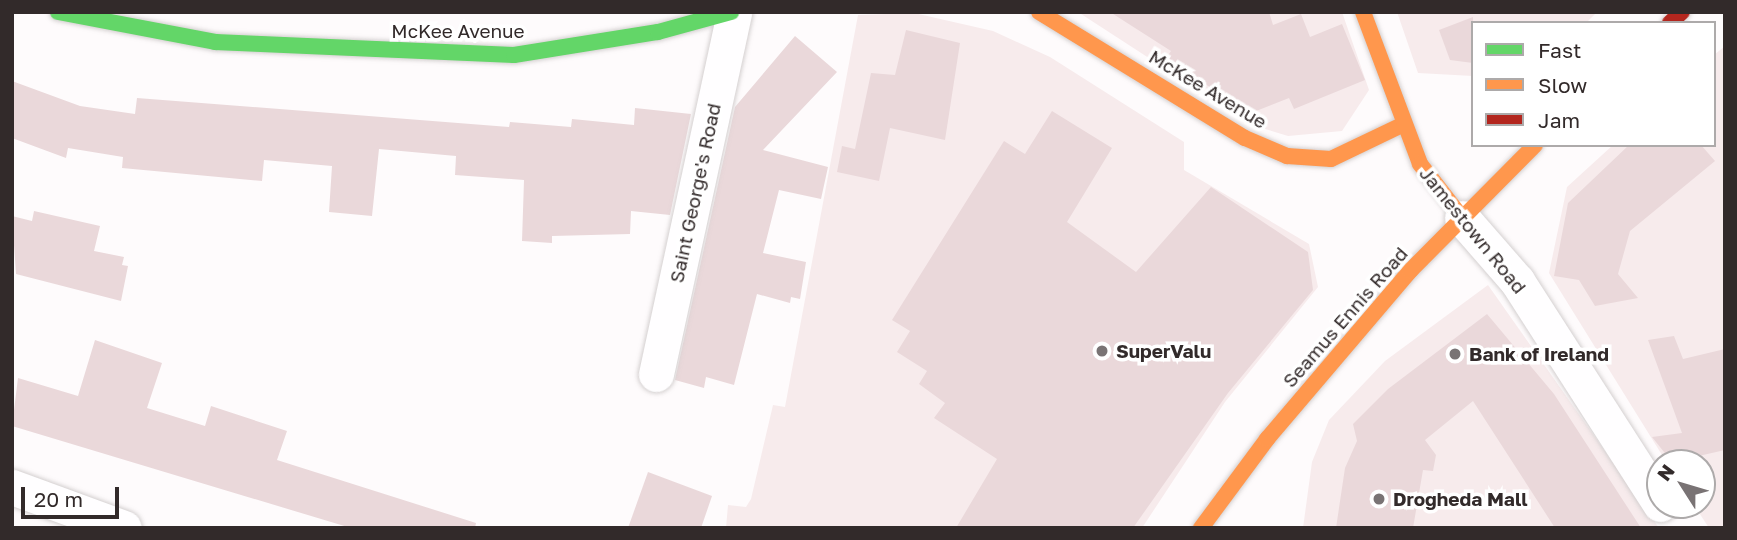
<!DOCTYPE html>
<style>
body{margin:0}
#map{position:relative;width:1737px;height:540px;overflow:hidden;background:#fefbfc;font-family:"Golos Text",sans-serif}
div>[style]{position:absolute}
[style*='--x']{left:calc(var(--x)*1px);top:calc(var(--y)*1px);width:calc(var(--w)*1px);rotate:calc(var(--a)*1deg)}
.built>*{inset:0;background:#f7ebec}
.building>*{inset:0;background:#ead8da}
.roads{filter:drop-shadow(0 0 2px #d4d0d0) drop-shadow(0 0 2px #d4d0d0)}
.street>*{height:35px;margin:-17.5px;padding:0 17.5px;transform-origin:17.5px;border-radius:17.5px;background:#fffeff}
.fast>*{height:16px;margin:-8px;padding:0 8px;transform-origin:8px;border-radius:8px;background:#63d668}
.slow>*{height:16px;margin:-8px;padding:0 8px;transform-origin:8px;border-radius:8px;background:#ff974d}
.jam>*{height:16px;margin:-8px;padding:0 8px;transform-origin:8px;border-radius:8px;background:#b3261e}
.dots>*{width:19px;height:19px;translate:-50% -50%;box-sizing:border-box;border:4px solid #fff;border-radius:50%}
span{translate:-50% -50%;white-space:nowrap;text-align:center;line-height:1.15;-webkit-text-stroke:7px #fff;paint-order:stroke}
.street-label{font-size:19px;color:#322a2a}
.poi-label{font-size:19px;color:#322a2a;font-weight:700}
.left{translate:0 -50%;text-align:left}
.frame{position:absolute;inset:0;border:14px solid #322a2a;pointer-events:none}
.legend{position:absolute;left:1471px;top:21px;width:245px;height:126px;box-sizing:border-box;background:#fff;border:2px solid #adaaaa;margin:0;padding:9px 12px;list-style:none;font-size:21px;color:#322a2a}
.legend li{display:flex;align-items:center;gap:14px;height:35px}
.legend b{width:35px;border:2px solid #adaaaa}
.north{position:absolute;left:1646px;top:449px;width:70px;height:70px;box-sizing:border-box;background:#fff;border:2px solid #adaaaa;border-radius:50%;rotate:307deg;font-size:19px;font-weight:700;line-height:28px;text-align:center;color:#322a2a}
.north::after{content:'';display:block;margin:auto;width:24px;height:32px;background:#797374;clip-path:polygon(50% 0,100% 100%,50% 72%,0 100%)}
.scale{position:absolute;left:21px;top:487px;width:98px;height:32px;box-sizing:border-box;border:4px solid #322a2a;border-top:0;padding-left:9px;font-size:21px;line-height:24px;white-space:nowrap;color:#322a2a;-webkit-text-stroke:5px #fff;paint-order:stroke}
</style>
<div id="map">
<div class="built">
<i style="clip-path:polygon(1078px 12px,1342px 12px,1369px 90px,1342px 131px,1288px 136px,1252px 125px)"></i>
<i style="clip-path:polygon(1397px 12px,1597px 12px,1586px 23px,1473px 23px,1473px 76px,1418px 73px)"></i>
<i style="clip-path:polygon(914px 13px,993px 31px,1050px 57px,1184px 142px,1184px 170px,1309px 244px,1318px 287px,1225px 402px,1142px 528px,726px 528px,728px 505px,746px 507px,751px 499px,773px 405px,785px 407px,858px 15px)"></i>
<i style="clip-path:polygon(1725px 46px,1725px 528px,1709px 528px,1694px 505px,1702px 505px,1702px 463px,1667px 463px,1549px 273px,1567px 187px,1613px 145px,1714px 145px,1714px 55px)"></i>
<i style="clip-path:polygon(1488px 285px,1659px 528px,1303px 528px,1312px 462px,1329px 420px,1385px 361px)"></i>
</div>
<div class="building">
<i style="clip-path:polygon(1110px 12px,1269px 12px,1273px 25px,1301px 14px,1310px 37px,1342px 24px,1365px 80px,1294px 109px,1289px 98px,1251px 113px,1186px 72px,1167px 57px,1171px 51px)"></i>
<i style="clip-path:polygon(1473px 17px,1473px 63px,1450px 60px,1439px 30px)"></i>
<i style="clip-path:polygon(906px 30px,960px 43px,945px 140px,890px 128px,879px 181px,837px 172px,842px 146px,855px 149px,871px 73px,895px 75px)"></i>
<i style="clip-path:polygon(795px 36px,837px 72px,763px 150px,828px 167px,821px 199px,779px 190px,763px 253px,806px 262px,800px 299px,791px 297px,790px 303px,757px 294px,734px 385px,706px 377px,704px 388px,675px 380px,735px 107px)"></i>
<i style="clip-path:polygon(12px 81px,80px 106px,135px 114px,137px 98px,509px 127px,510px 122px,571px 127px,572px 119px,634px 125px,635px 108px,691px 114px,670px 215px,631px 211px,630px 234px,552px 236px,552px 243px,522px 241px,524px 180px,455px 175px,456px 156px,379px 149px,372px 216px,329px 212px,332px 166px,264px 160px,262px 181px,122px 168px,123px 157px,68px 148px,66px 158px,12px 138px)"></i>
<i style="clip-path:polygon(1052px 111px,1112px 148px,1067px 222px,1136px 272px,1211px 187px,1308px 252px,1313px 290px,1228px 393px,1133px 528px,956px 528px,997px 459px,934px 418px,945px 403px,919px 384px,927px 371px,897px 352px,910px 331px,892px 320px,1004px 141px,1025px 154px)"></i>
<i style="clip-path:polygon(1629px 145px,1701px 145px,1715px 161px,1630px 231px,1618px 274px,1638px 298px,1595px 306px,1579px 280px,1554px 276px,1568px 203px)"></i>
<i style="clip-path:polygon(34px 211px,100px 226px,94px 251px,124px 257px,122px 265px,128px 266px,121px 301px,16px 274px,12px 216px,32px 221px)"></i>
<i style="clip-path:polygon(1487px 314px,1554px 394px,1641px 528px,1555px 528px,1473px 401px,1425px 440px,1436px 455px,1433px 471px,1423px 470px,1413px 528px,1336px 528px,1345px 468px,1357px 441px,1353px 424px,1388px 389px)"></i>
<i style="clip-path:polygon(1674px 336px,1683px 359px,1725px 349px,1725px 450px,1672px 462px,1652px 437px,1682px 433px,1648px 340px)"></i>
<i style="clip-path:polygon(95px 340px,162px 363px,147px 408px,205px 426px,211px 406px,287px 431px,277px 460px,476px 523px,475px 528px,351px 528px,12px 426px,18px 378px,78px 396px)"></i>
<i style="clip-path:polygon(648px 472px,712px 496px,701px 528px,628px 528px)"></i>
</div>
<div class="roads">
<div class="street">
<i style="--x:1462;--y:218;--w:84;--a:48.9"></i>
<i style="--x:1517;--y:281;--w:265;--a:57.3"></i>
<i style="--x:656;--y:374;--w:370;--a:-77.8"></i>
<i style="--x:12;--y:487;--w:119;--a:20.1"></i>
</div>
<div class="fast">
<i style="--x:58;--y:12;--w:160;--a:10.8"></i>
<i style="--x:215;--y:42;--w:299;--a:2.5"></i>
<i style="--x:514;--y:55;--w:146;--a:-9.1"></i>
<i style="--x:658;--y:32;--w:76;--a:-15.3"></i>
</div>
<div class="slow">
<i style="--x:1039;--y:12;--w:241;--a:31.5"></i>
<i style="--x:1245;--y:138;--w:46;--a:23.2"></i>
<i style="--x:1287;--y:156;--w:44;--a:3.9"></i>
<i style="--x:1331;--y:159;--w:79;--a:-25.6"></i>
<i style="--x:1363;--y:12;--w:162;--a:69.4"></i>
<i style="--x:1420;--y:164;--w:68;--a:52.1"></i>
<i style="--x:1201;--y:528;--w:111;--a:-53.4"></i>
<i style="--x:1267;--y:439;--w:221;--a:-49.6"></i>
<i style="--x:1410;--y:271;--w:177;--a:-45.2"></i>
</div>
<div class="jam">
<i style="--x:1670;--y:23;--w:16;--a:-43"></i>
</div>
</div>
<div class="dots">
<i style="left:1102px;top:351px;background:#797374"></i>
<i style="left:1455px;top:354px;background:#797374"></i>
<i style="left:1379px;top:499px;background:#797374"></i>
</div>
<div class="street-label">
<span style="left:458px;top:31px">McKee Avenue</span>
<span style="left:1208px;top:89px;rotate:31deg">McKee Avenue</span>
<span style="left:695px;top:193px;rotate:-78deg">Saint George's Road</span>
<span style="left:1473px;top:230px;rotate:51deg">Jamestown Road</span>
<span style="left:1345px;top:317px;rotate:-49deg">Seamus Ennis Road</span>
</div>
<div class="poi-label">
<span class="left" style="left:1116px;top:351px">SuperValu</span>
<span class="left" style="left:1469px;top:354px">Bank of Ireland</span>
<span class="left" style="left:1393px;top:499px">Drogheda Mall</span>
</div>
<div class="frame"></div>
<ul class="legend">
<li><b style="height:9px;background:#63d668"></b>Fast</li>
<li><b style="height:9px;background:#ff974d"></b>Slow</li>
<li><b style="height:9px;background:#b3261e"></b>Jam</li>
</ul>
<div class="north">N</div>
<div class="scale">20 m</div>
</div>
